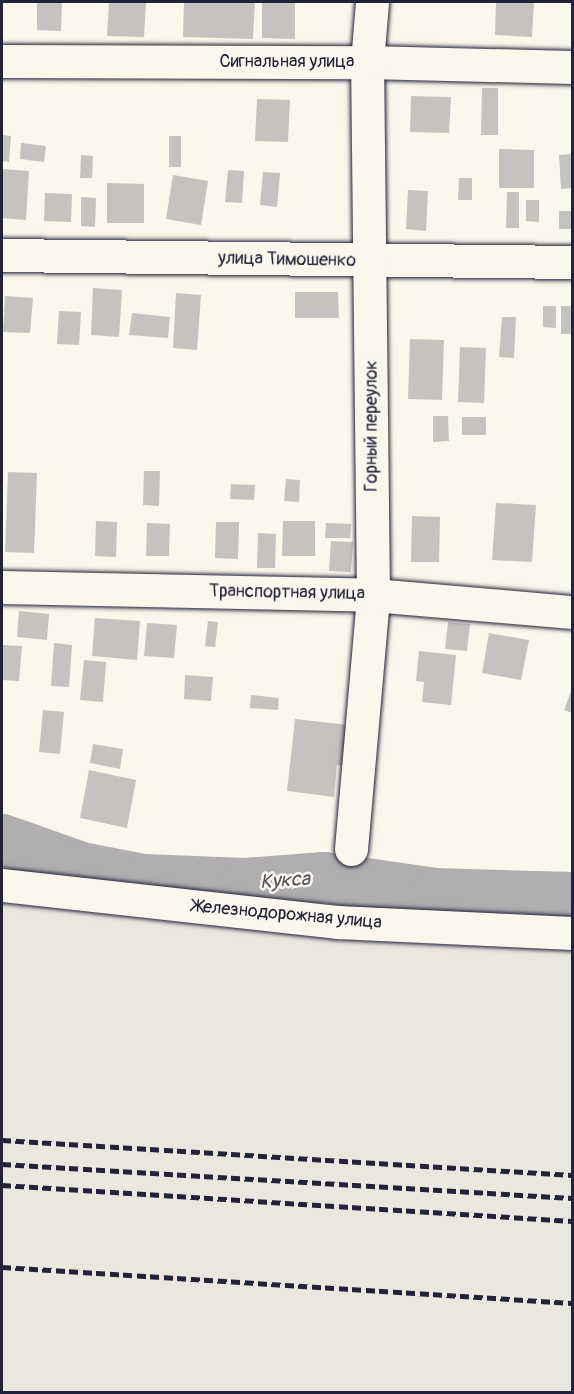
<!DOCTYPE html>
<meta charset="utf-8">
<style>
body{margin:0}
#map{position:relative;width:574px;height:1394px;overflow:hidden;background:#fbf7ec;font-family:Pangolin,sans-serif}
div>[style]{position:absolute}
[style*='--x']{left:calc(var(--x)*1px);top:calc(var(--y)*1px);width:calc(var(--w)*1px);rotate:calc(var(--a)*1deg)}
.built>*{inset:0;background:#ebe7df}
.river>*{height:51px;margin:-25.5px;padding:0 25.5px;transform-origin:25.5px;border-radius:25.5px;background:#b1aeb0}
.building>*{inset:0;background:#c6c2c0}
.roads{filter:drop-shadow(0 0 2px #22223b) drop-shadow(0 0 2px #22223b)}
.minor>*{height:33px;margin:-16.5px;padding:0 16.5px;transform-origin:16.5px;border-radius:16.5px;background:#fbf7ec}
.rail>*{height:4.5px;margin-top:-2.25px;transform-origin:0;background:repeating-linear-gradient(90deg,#22223b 0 9px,transparent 0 13.5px)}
span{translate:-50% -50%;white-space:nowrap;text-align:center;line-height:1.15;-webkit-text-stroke:5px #fbf7ec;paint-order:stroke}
.street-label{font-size:18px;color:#22223b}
.water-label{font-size:20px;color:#545364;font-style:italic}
.frame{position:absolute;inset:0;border:3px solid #22223b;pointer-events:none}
</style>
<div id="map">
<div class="built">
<i style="clip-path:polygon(2px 902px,362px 936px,572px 946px,572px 1392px,2px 1392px)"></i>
</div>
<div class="river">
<i style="--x:2;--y:839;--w:84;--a:19.5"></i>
<i style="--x:81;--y:867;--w:63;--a:11"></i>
<i style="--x:143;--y:879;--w:101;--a:2.3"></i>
<i style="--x:244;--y:883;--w:80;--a:-4.3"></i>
<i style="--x:324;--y:877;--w:112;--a:8.2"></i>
<i style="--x:435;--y:893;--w:137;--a:1.7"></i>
</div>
<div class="building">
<i style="clip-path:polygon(37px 2px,62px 2px,61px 31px,37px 30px)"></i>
<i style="clip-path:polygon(109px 2px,146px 2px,144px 37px,107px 36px)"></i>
<i style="clip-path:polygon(184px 2px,255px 2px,253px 39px,183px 37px)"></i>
<i style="clip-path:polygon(262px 2px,295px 2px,295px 39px,262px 38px)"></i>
<i style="clip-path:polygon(496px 2px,534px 2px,532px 37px,495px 35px)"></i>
<i style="clip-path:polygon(482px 88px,498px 88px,498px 135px,481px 135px)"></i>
<i style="clip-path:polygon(411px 96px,451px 97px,449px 133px,410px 132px)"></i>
<i style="clip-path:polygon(257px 99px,290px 100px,288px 142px,255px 141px)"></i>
<i style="clip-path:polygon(2px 135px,11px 136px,9px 162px,2px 161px)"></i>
<i style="clip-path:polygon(169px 136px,181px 136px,181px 167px,169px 167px)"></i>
<i style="clip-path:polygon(21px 143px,46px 146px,44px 162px,20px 159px)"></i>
<i style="clip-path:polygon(499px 149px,534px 150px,534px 188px,499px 188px)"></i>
<i style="clip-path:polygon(572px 154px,572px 188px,561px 189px,559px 155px)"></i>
<i style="clip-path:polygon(81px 155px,93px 156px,92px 178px,80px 178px)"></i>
<i style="clip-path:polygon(2px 169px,29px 171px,26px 220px,2px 218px)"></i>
<i style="clip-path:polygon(228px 170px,244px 171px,242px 203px,225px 202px)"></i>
<i style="clip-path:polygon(263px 172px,280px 173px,277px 207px,260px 205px)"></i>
<i style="clip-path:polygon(173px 175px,208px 181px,201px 225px,166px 219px)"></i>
<i style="clip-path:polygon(459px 178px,472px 178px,472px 200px,458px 200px)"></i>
<i style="clip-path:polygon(107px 183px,144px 184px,144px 223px,107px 223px)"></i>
<i style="clip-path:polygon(408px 190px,428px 191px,426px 231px,406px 229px)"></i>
<i style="clip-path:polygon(507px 192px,519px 192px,519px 228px,506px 228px)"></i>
<i style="clip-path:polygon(45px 193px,72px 194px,71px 222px,44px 221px)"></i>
<i style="clip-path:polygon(81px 197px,96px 198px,95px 227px,81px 226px)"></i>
<i style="clip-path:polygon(526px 200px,539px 200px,539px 222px,526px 221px)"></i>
<i style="clip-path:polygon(559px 211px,572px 211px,572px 229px,559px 229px)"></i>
<i style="clip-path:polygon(93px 288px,122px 290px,119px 337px,91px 335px)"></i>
<i style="clip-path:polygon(295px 292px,338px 292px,339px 318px,295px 318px)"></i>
<i style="clip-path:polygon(176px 293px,201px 295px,197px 350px,173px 348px)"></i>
<i style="clip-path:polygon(5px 296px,33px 298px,30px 333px,3px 332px)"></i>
<i style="clip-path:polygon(543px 306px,556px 306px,556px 328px,543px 327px)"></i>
<i style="clip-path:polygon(561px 306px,572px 306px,572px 334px,561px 334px)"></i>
<i style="clip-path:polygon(59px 311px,81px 312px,79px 345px,57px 344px)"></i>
<i style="clip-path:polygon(132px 313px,170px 317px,168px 338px,129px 335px)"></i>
<i style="clip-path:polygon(502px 317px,516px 317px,514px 358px,499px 357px)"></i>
<i style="clip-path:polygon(410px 339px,444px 340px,442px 400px,408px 399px)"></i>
<i style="clip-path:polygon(460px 347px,486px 348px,484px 403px,458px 402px)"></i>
<i style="clip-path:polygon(433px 416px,448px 416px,449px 441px,433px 442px)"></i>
<i style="clip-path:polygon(462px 417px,486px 417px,486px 435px,462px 435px)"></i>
<i style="clip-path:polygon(144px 471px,160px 471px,159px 506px,143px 505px)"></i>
<i style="clip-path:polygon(8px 472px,37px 473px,34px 553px,5px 552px)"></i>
<i style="clip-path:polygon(286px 479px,300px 480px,299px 502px,284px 501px)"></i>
<i style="clip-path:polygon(231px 484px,255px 485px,254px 500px,230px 499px)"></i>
<i style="clip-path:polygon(496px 503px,536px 505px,532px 562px,492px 560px)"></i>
<i style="clip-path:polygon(412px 516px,440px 517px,439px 562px,411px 562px)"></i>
<i style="clip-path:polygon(96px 521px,117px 522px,116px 557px,95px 556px)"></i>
<i style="clip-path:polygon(283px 521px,315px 521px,315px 556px,282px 556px)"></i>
<i style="clip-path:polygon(216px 522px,239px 522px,238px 559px,215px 558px)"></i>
<i style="clip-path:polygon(147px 523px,170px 524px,169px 556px,146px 556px)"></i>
<i style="clip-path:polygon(326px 523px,351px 524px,350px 538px,325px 538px)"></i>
<i style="clip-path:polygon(258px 533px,276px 534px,275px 568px,257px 568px)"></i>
<i style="clip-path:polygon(331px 541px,353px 542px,351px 572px,329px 571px)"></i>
<i style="clip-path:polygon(19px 611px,49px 614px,47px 640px,17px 637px)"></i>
<i style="clip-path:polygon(95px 618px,140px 621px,137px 660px,92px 656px)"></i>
<i style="clip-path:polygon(208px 621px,218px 622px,215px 647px,205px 646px)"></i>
<i style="clip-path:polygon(448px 622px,470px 624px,467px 651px,445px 649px)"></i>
<i style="clip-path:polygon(147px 623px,177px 625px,174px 658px,144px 656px)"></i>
<i style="clip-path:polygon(489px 633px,529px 640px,521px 680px,482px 673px)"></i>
<i style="clip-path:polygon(54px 643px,72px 645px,69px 687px,51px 686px)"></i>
<i style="clip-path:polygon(2px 645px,22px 646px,19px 681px,2px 680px)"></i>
<i style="clip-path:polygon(419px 651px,456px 655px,451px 705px,422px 702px,424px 682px,416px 681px)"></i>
<i style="clip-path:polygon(84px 660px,106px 662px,103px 702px,80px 700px)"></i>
<i style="clip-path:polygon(185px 675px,213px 677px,211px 701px,184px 699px)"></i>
<i style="clip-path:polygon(572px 688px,572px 713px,564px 710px)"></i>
<i style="clip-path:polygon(251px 695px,279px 698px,278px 710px,250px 708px)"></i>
<i style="clip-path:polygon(43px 710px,64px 712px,60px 754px,39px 752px)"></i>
<i style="clip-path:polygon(295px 719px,348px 725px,344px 766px,337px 765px,334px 797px,287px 791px)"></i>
<i style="clip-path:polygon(93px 744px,123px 749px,120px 769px,90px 763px)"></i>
<i style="clip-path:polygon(89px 770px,136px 780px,127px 828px,80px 818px)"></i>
</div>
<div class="roads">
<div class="minor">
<i style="--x:2;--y:61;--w:365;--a:0.2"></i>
<i style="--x:367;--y:62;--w:205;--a:1.4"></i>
<i style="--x:2;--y:255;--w:570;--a:0.7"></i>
<i style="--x:2;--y:587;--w:371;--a:1.2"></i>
<i style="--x:373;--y:595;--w:200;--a:4.9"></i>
<i style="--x:351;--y:849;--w:255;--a:-85"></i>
<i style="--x:373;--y:595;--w:533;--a:-90.64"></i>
<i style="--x:367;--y:62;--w:60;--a:-85.2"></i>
<i style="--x:2;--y:885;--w:338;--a:6.3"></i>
<i style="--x:338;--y:922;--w:234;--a:2.7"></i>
</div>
</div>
<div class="rail">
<i style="--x:2;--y:1140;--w:571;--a:3.51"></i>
<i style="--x:2;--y:1164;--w:571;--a:3.41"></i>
<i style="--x:2;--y:1185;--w:571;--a:3.61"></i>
<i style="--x:2;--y:1267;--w:571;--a:3.61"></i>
</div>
<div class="street-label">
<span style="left:287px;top:62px">Сигнальная улица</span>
<span style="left:287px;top:260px;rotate:1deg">улица Тимошенко</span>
<span style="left:372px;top:426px;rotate:-90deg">Горный переулок</span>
<span style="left:287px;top:593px;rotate:1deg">Транспортная улица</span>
<span style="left:287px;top:915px;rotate:5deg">Железнодорожная улица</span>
</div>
<div class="water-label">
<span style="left:285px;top:880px;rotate:-4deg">Кукса</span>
</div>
<div class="frame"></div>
</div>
